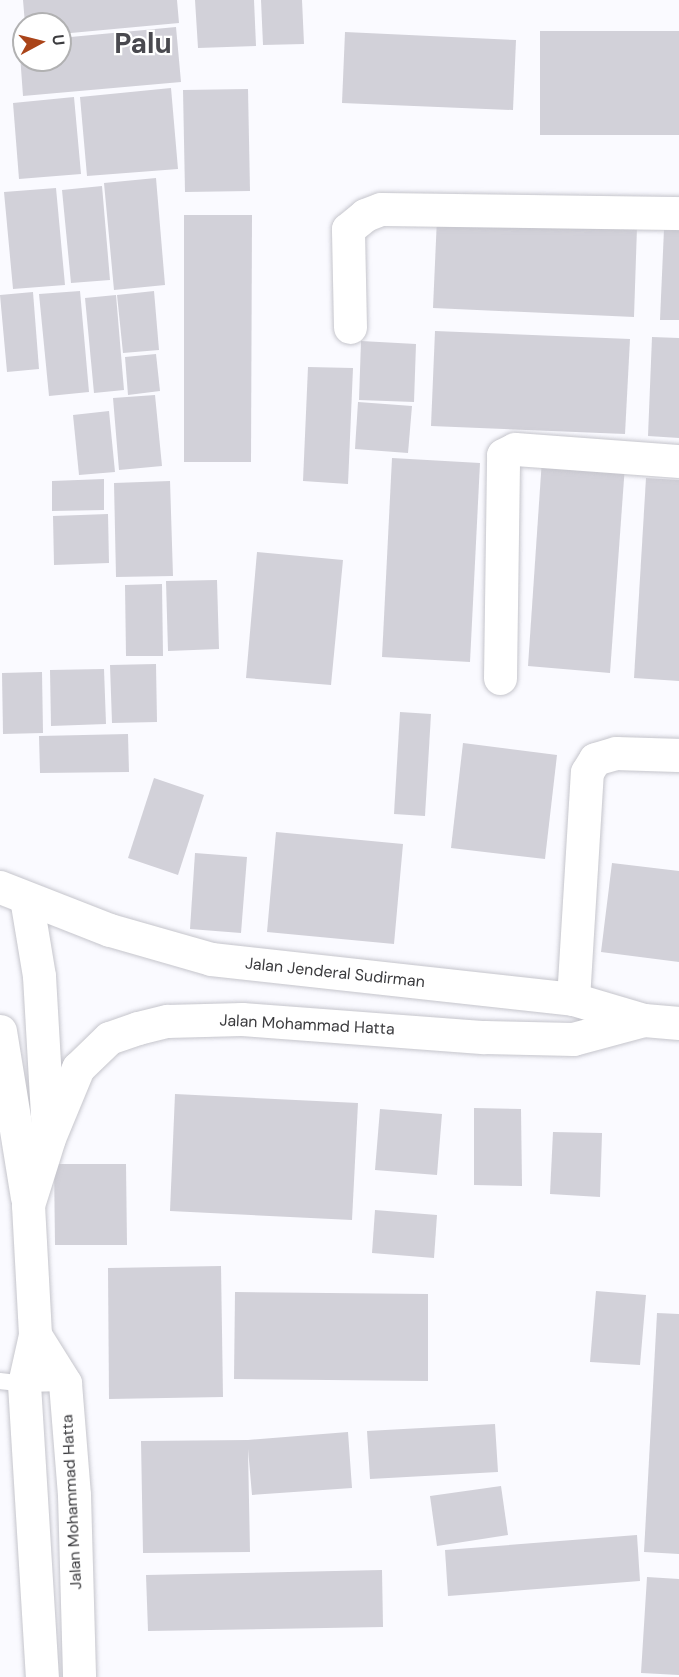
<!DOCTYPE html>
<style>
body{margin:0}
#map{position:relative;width:679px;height:1677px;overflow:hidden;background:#fafaff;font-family:"DM Sans",sans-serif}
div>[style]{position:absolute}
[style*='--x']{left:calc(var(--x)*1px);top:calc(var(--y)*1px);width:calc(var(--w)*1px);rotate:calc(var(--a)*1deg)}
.building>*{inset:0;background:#d2d1d9}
.roads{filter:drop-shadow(0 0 2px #c5c5cc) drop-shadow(0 0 2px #c5c5cc)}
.service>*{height:16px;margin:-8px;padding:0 8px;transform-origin:8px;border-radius:8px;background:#fff}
.minor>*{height:33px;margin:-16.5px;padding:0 16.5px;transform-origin:16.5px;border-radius:16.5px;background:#fff}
.primary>*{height:33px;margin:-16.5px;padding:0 16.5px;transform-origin:16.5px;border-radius:16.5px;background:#fff}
.trunk>*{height:33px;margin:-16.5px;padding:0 16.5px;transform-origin:16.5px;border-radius:16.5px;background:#fff}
span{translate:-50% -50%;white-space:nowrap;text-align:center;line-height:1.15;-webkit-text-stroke:4.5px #fff;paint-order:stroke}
.street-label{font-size:16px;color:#3b3b3e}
.town-label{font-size:28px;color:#49494f;font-weight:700}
.north{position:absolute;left:12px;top:12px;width:60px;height:60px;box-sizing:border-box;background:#fff;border:2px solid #b1b1b2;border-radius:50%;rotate:83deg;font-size:16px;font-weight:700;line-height:24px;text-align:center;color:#3b3b3e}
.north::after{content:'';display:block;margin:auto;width:21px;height:27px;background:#aa4419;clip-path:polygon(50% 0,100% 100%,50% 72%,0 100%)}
</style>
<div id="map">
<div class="building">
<i style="clip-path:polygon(23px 0,177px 0,179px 23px,60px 34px,60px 24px,25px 24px)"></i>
<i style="clip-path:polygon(195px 0,254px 0,256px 46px,198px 48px)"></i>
<i style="clip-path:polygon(261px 0,302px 0,304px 44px,263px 45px)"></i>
<i style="clip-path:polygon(176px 27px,181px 82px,23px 96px,19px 41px,24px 41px,24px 60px,60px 60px,60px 38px)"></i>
<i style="clip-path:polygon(540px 31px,679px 31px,679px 135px,540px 135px)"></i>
<i style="clip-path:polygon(345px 32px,516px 40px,513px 110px,342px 103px)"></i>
<i style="clip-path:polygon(171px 88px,178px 169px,87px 176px,80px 97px)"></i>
<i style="clip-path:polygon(248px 89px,250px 191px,185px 192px,183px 90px)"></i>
<i style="clip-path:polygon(74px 97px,81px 174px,19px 179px,13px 103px)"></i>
<i style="clip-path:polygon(156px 178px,165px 285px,114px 290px,104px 183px)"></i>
<i style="clip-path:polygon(102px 186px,110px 280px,71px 283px,62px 190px)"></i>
<i style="clip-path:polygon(56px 188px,65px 285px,13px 289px,4px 192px)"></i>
<i style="clip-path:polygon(184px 215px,252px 215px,251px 462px,184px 462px)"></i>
<i style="clip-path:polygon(437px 218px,637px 227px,634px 317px,433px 308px)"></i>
<i style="clip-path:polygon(664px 229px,679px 229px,679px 320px,660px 320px)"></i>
<i style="clip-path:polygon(80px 291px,89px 392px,49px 396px,39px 294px)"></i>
<i style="clip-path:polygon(154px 291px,159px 350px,123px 353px,117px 295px)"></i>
<i style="clip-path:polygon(33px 292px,39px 369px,7px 372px,0 295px)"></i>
<i style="clip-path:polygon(116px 295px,124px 390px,94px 393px,85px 298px)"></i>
<i style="clip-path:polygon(435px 331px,630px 339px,625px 434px,431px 426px)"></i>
<i style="clip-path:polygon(652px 337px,679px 338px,679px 438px,648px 436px)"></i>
<i style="clip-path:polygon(361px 341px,416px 344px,414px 402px,359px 400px)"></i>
<i style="clip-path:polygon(156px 354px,160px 391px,128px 395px,125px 357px)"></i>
<i style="clip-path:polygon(308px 367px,353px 368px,348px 484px,303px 481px)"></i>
<i style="clip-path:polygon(155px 395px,162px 466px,119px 470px,113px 398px)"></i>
<i style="clip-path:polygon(358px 402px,412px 406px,408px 453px,355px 449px)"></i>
<i style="clip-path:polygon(109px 411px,115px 472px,79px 475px,73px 415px)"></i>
<i style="clip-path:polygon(392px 458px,480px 463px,470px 662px,382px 657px)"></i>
<i style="clip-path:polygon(542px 459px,625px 465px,610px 673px,528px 666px)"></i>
<i style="clip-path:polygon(646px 478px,679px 480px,679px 681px,634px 678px)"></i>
<i style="clip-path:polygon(104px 479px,104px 510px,52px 511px,52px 481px)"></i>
<i style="clip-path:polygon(170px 481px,173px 576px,116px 577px,114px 483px)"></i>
<i style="clip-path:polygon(108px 514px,109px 563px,54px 565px,53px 516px)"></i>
<i style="clip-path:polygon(257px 552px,343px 560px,331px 685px,246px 678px)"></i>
<i style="clip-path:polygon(217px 580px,219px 649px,168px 651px,166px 581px)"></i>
<i style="clip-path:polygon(162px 584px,163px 656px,126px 656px,125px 585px)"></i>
<i style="clip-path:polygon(156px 664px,157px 722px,112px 723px,110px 665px)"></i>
<i style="clip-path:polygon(104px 669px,106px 724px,51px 726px,50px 670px)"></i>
<i style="clip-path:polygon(42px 672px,43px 733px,3px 734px,2px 673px)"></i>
<i style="clip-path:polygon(400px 712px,431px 714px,425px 816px,394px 814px)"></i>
<i style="clip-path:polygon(128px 734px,129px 772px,40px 773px,39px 736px)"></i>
<i style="clip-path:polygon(463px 743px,557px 755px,545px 859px,451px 848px)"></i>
<i style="clip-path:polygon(154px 778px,204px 795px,178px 875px,128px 858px)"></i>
<i style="clip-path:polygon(276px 832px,403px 844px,394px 944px,267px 932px)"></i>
<i style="clip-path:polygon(195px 853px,247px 857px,241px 933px,190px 929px)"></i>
<i style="clip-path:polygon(612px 863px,679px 871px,679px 962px,601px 952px)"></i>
<i style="clip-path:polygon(175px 1094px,358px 1103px,352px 1220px,170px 1211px)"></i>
<i style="clip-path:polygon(474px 1108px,521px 1109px,522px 1186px,474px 1185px)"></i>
<i style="clip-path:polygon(380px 1109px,442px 1114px,437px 1175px,375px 1170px)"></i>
<i style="clip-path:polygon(553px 1132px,602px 1133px,600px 1197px,550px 1194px)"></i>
<i style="clip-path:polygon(54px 1164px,126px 1164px,127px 1245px,55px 1245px)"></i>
<i style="clip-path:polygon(375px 1210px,437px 1215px,434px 1258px,372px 1253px)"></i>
<i style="clip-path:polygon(221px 1266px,223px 1397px,109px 1399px,108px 1268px)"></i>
<i style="clip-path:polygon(596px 1291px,646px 1295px,640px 1365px,590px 1362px)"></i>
<i style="clip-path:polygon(235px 1292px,428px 1294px,428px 1381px,234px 1379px)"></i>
<i style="clip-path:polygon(657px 1313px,679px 1314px,679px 1554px,644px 1552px)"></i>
<i style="clip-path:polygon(495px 1424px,498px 1472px,370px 1479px,367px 1431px)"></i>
<i style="clip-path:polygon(348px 1432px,352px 1488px,252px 1495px,248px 1449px,250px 1552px,143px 1553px,141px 1441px,248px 1440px)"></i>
<i style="clip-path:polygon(501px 1486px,508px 1535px,437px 1546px,430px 1496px)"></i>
<i style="clip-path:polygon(637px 1535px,640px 1581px,448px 1596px,445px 1550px)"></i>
<i style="clip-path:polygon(382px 1570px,383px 1627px,148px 1631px,146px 1575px)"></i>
<i style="clip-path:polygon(647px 1577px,679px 1579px,679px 1675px,641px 1673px)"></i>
</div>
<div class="roads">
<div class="service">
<i style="--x:0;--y:1381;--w:24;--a:7"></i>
<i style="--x:24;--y:1384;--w:41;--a:-1.4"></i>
</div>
<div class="minor">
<i style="--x:350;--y:327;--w:98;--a:-91.2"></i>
<i style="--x:348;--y:229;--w:22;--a:-39"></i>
<i style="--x:365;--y:215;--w:17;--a:-21"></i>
<i style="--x:381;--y:209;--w:298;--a:0.8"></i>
<i style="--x:500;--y:678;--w:223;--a:-89.2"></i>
<i style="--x:503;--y:455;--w:13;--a:-27"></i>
<i style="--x:515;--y:449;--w:164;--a:4.2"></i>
<i style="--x:573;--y:999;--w:227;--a:-86.5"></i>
<i style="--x:587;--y:772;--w:15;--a:-58"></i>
<i style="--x:595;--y:759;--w:22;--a:-16"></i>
<i style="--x:616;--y:753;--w:63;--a:1.8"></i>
</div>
<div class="primary">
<i style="--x:28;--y:1205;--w:130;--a:86.9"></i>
<i style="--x:35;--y:1335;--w:50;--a:102.7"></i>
<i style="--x:24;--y:1384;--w:294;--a:86.5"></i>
<i style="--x:35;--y:1335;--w:57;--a:58"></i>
<i style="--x:65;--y:1383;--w:112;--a:85.4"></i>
<i style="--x:74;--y:1495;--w:182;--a:88.4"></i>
</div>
<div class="trunk">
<i style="--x:0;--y:887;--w:118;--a:21.4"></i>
<i style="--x:110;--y:930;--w:105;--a:16"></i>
<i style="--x:211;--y:959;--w:364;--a:6.3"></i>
<i style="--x:573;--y:999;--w:74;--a:16.5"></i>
<i style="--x:644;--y:1020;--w:35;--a:5"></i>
<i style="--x:26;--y:898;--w:79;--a:80.5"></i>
<i style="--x:39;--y:976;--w:156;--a:86.7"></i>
<i style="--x:0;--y:1031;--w:168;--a:80.8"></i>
<i style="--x:28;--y:1205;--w:70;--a:-72.6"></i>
<i style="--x:49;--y:1138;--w:76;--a:-67.5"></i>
<i style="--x:78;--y:1068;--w:43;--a:-44.1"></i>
<i style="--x:109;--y:1038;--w:31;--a:-19"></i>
<i style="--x:138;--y:1028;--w:30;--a:-14"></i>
<i style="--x:167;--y:1021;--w:75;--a:-1.5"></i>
<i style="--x:242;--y:1019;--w:243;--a:4.3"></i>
<i style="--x:484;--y:1037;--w:89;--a:1.3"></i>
<i style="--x:573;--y:1039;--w:73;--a:-15"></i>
</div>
</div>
<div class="street-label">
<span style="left:335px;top:973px;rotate:6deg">Jalan Jenderal Sudirman</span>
<span style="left:307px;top:1025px;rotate:3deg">Jalan Mohammad Hatta</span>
<span style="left:72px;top:1502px;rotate:-93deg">Jalan Mohammad Hatta</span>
</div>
<div class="town-label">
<span style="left:143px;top:44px">Palu</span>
</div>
<div class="north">U</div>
</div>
